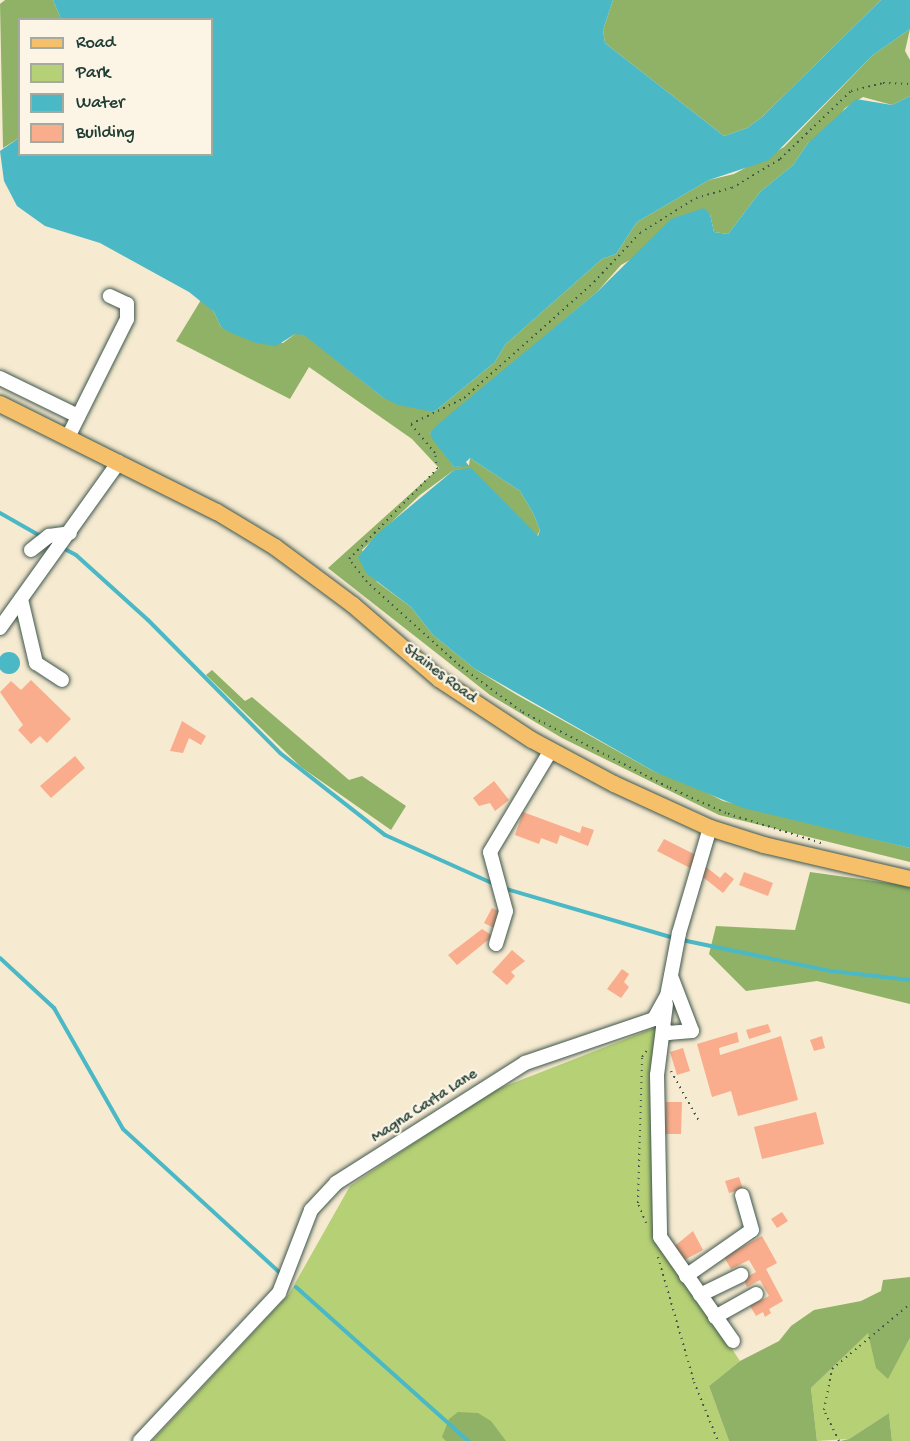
<!DOCTYPE html>
<style>
body{margin:0}
#map{position:relative;width:910px;height:1441px;overflow:hidden;background:#f6ead1;font-family:"Gochi Hand",sans-serif}
div>[style]{position:absolute}
[style*='--x']{left:calc(var(--x)*1px);top:calc(var(--y)*1px);width:calc(var(--w)*1px);rotate:calc(var(--a)*1deg)}
.green>*{inset:0;background:#b6d075}
.forest>*{inset:0;background:#90b266}
.water>*{inset:0;background:#4bb8c5}
.round{border-radius:50%}
.stream>*{height:4px;margin:-2px;padding:0 2px;transform-origin:2px;border-radius:2px;background:#4bb8c5}
.building>*{inset:0;background:#f9ad8c}
.path>*{height:2px;margin-top:-1px;transform-origin:0;background:repeating-linear-gradient(90deg,#3f574c 0 1.5px,transparent 0 6px)}
.roads{filter:drop-shadow(0 0 2px #3f574c) drop-shadow(0 0 2px #3f574c)}
.minor>*{height:14px;margin:-7px;padding:0 7px;transform-origin:7px;border-radius:7px;background:#fff}
.major>*{height:16px;margin:-8px;padding:0 8px;transform-origin:8px;border-radius:8px;background:#f6c06b}
span{translate:-50% -50%;white-space:nowrap;text-align:center;line-height:1.15;-webkit-text-stroke:4.5px #fcf5e5;paint-order:stroke}
.street-label{font-size:16px;color:#1f3d34}
.legend{position:absolute;left:18px;top:18px;width:195px;height:138px;box-sizing:border-box;background:#fcf5e5;border:2px solid #a4ab9e;margin:0;padding:8px 10px;list-style:none;font-size:18px;color:#1f3d34}
.legend li{display:flex;align-items:center;gap:12px;height:30px}
.legend b{width:30px;border:2px solid #a4ab9e}
</style>
<div id="map">
<div class="green">
<i style="clip-path:polygon(659px 1026px,653px 1230px,740px 1361px,709px 1386px,729px 1441px,152px 1441px,289px 1294px,350px 1186px,490px 1092px)"></i>
<i style="clip-path:polygon(868px 1332px,888px 1378px,910px 1338px,910px 1441px,892px 1441px,889px 1413px,849px 1439px,817px 1441px,811px 1388px)"></i>
</div>
<div class="forest">
<i style="clip-path:polygon(5px 0,53px 0,61px 19px,20px 20px,19px 138px,3px 148px,0 4px)"></i>
<i style="clip-path:polygon(613px 0,881px 0,762px 117px,747px 128px,724px 136px,605px 43px,603px 30px)"></i>
<i style="clip-path:polygon(910px 29px,905px 51px,910px 60px,910px 96px,892px 105px,863px 97px,845px 108px,834px 124px,808px 143px,793px 165px,760px 192px,728px 234px,714px 232px,710px 214px,621px 265px,597px 292px,430px 433px,454px 467px,469px 465px,470px 458px,520px 491px,533px 513px,540px 530px,537px 536px,471px 469px,454px 470px,420px 495px,362px 550px,377px 582px,411px 607px,433px 635px,475px 669px,517px 695px,655px 772px,682px 780px,723px 801px,910px 848px,910px 862px,719px 815px,562px 738px,490px 695px,328px 568px,439px 468px,412px 439px,309px 367px,290px 399px,176px 341px,201px 300px,214px 312px,221px 327px,283px 343px,295px 334px,304px 334px,382px 397px,434px 412px,495px 362px,505px 345px,602px 259px,616px 254px,637px 222px,709px 180px,734px 174px,784px 147px,873px 55px)"></i>
<i style="clip-path:polygon(212px 670px,245px 701px,252px 697px,349px 780px,362px 776px,406px 806px,391px 830px,301px 767px,206px 675px)"></i>
<i style="clip-path:polygon(810px 872px,910px 886px,910px 1004px,817px 981px,746px 991px,709px 954px,716px 926px,795px 930px)"></i>
<i style="clip-path:polygon(910px 1277px,910px 1338px,888px 1379px,876px 1368px,868px 1333px,811px 1388px,817px 1441px,729px 1441px,709px 1386px,740px 1361px,779px 1341px,791px 1326px,814px 1310px,861px 1301px,881px 1291px,883px 1280px)"></i>
<i style="clip-path:polygon(458px 1412px,478px 1413px,491px 1421px,506px 1441px,446px 1441px,442px 1437px,449px 1419px)"></i>
<i style="clip-path:polygon(889px 1413px,892px 1441px,840px 1441px,849px 1439px)"></i>
</div>
<div class="water">
<i style="clip-path:polygon(53px 0,613px 0,603px 30px,605px 43px,724px 136px,747px 128px,762px 117px,881px 0,910px 0,910px 29px,873px 55px,769px 160px,709px 180px,637px 222px,616px 254px,602px 259px,505px 345px,495px 362px,434px 412px,398px 405px,382px 397px,304px 335px,295px 334px,276px 346px,256px 343px,229px 332px,221px 327px,214px 312px,189px 292px,100px 243px,45px 226px,17px 206px,4px 181px,0 151px,19px 138px,20px 154px,212px 154px,212px 20px,61px 19px)"></i>
<i style="clip-path:polygon(910px 96px,910px 848px,743px 808px,655px 772px,475px 669px,433px 635px,411px 607px,366px 573px,358px 557px,377px 534px,454px 470px,471px 468px,538px 536px,540px 530px,533px 513px,520px 491px,470px 458px,466px 462px,469px 466px,454px 467px,433px 440px,430px 433px,437px 425px,597px 292px,671px 219px,704px 208px,710px 214px,714px 232px,728px 234px,760px 192px,793px 165px,808px 143px,856px 99px,892px 105px)"></i>
<i class="round" style="left:-2px;top:652px;width:22px;height:22px"></i>
</div>
<div class="stream">
<i style="--x:0;--y:513;--w:51;--a:29.6"></i>
<i style="--x:61;--y:547;--w:17;--a:28"></i>
<i style="--x:76;--y:555;--w:97;--a:42.1"></i>
<i style="--x:148;--y:620;--w:187;--a:45.2"></i>
<i style="--x:280;--y:753;--w:133;--a:38"></i>
<i style="--x:385;--y:835;--w:122;--a:24.2"></i>
<i style="--x:503;--y:888;--w:178;--a:16.3"></i>
<i style="--x:682;--y:940;--w:152;--a:11.8"></i>
<i style="--x:831;--y:971;--w:80;--a:6.5"></i>
<i style="--x:0;--y:958;--w:74;--a:42.8"></i>
<i style="--x:54;--y:1008;--w:139;--a:60.3"></i>
<i style="--x:123;--y:1129;--w:212;--a:42.5"></i>
<i style="--x:296;--y:1287;--w:231;--a:41.8"></i>
</div>
<div class="building">
<i style="clip-path:polygon(31px 680px,71px 719px,47px 743px,40px 736px,31px 744px,18px 730px,23px 725px,0 692px,11px 681px,21px 690px)"></i>
<i style="clip-path:polygon(182px 721px,206px 736px,201px 745px,189px 738px,183px 753px,170px 751px)"></i>
<i style="clip-path:polygon(75px 756px,85px 768px,51px 798px,40px 786px)"></i>
<i style="clip-path:polygon(494px 781px,509px 800px,495px 811px,490px 803px,479px 806px,473px 798px)"></i>
<i style="clip-path:polygon(523px 812px,580px 833px,582px 826px,594px 830px,588px 846px,560px 835px,557px 844px,541px 838px,539px 844px,515px 835px)"></i>
<i style="clip-path:polygon(664px 839px,698px 856px,692px 869px,657px 851px)"></i>
<i style="clip-path:polygon(705px 866px,720px 878px,725px 872px,734px 879px,723px 893px,699px 874px)"></i>
<i style="clip-path:polygon(744px 872px,773px 883px,768px 896px,739px 885px)"></i>
<i style="clip-path:polygon(492px 908px,502px 913px,494px 928px,484px 923px)"></i>
<i style="clip-path:polygon(482px 929px,493px 936px,457px 965px,448px 955px)"></i>
<i style="clip-path:polygon(512px 950px,525px 961px,511px 972px,515px 976px,507px 985px,492px 972px)"></i>
<i style="clip-path:polygon(622px 969px,629px 974px,624px 982px,629px 987px,621px 998px,607px 989px)"></i>
<i style="clip-path:polygon(768px 1024px,771px 1032px,749px 1039px,746px 1030px)"></i>
<i style="clip-path:polygon(737px 1032px,739px 1042px,719px 1048px,720px 1055px,781px 1036px,798px 1100px,738px 1116px,731px 1091px,712px 1097px,697px 1044px)"></i>
<i style="clip-path:polygon(822px 1036px,825px 1048px,814px 1051px,810px 1040px)"></i>
<i style="clip-path:polygon(683px 1048px,690px 1071px,677px 1075px,670px 1052px)"></i>
<i style="clip-path:polygon(666px 1102px,682px 1102px,681px 1134px,665px 1134px)"></i>
<i style="clip-path:polygon(816px 1112px,824px 1144px,762px 1159px,754px 1127px)"></i>
<i style="clip-path:polygon(739px 1177px,743px 1189px,729px 1193px,725px 1181px)"></i>
<i style="clip-path:polygon(782px 1212px,788px 1221px,777px 1228px,771px 1219px)"></i>
<i style="clip-path:polygon(693px 1231px,703px 1250px,679px 1263px,671px 1249px)"></i>
<i style="clip-path:polygon(762px 1236px,777px 1263px,766px 1269px,783px 1301px,769px 1309px,771px 1313px,765px 1317px,763px 1312px,756px 1316px,750px 1306px,769px 1296px,760px 1280px,747px 1287px,743px 1279px,756px 1272px,749px 1260px,731px 1269px,724px 1257px)"></i>
</div>
<div class="path">
<i style="--x:821;--y:843;--w:100;--a:-162.5"></i>
<i style="--x:726;--y:813;--w:64;--a:-155.9"></i>
<i style="--x:668;--y:787;--w:165;--a:-152.7"></i>
<i style="--x:521;--y:711;--w:76;--a:-143.6"></i>
<i style="--x:460;--y:666;--w:125;--a:-137.9"></i>
<i style="--x:367;--y:582;--w:29;--a:-128"></i>
<i style="--x:349;--y:559;--w:126;--a:-45.6"></i>
<i style="--x:437;--y:469;--w:16;--a:-97"></i>
<i style="--x:435;--y:453;--w:38;--a:-130"></i>
<i style="--x:411;--y:424;--w:59;--a:-26.1"></i>
<i style="--x:464;--y:398;--w:174;--a:-41.7"></i>
<i style="--x:594;--y:282;--w:67;--a:-46.8"></i>
<i style="--x:640;--y:233;--w:66;--a:-32"></i>
<i style="--x:696;--y:198;--w:37;--a:-16"></i>
<i style="--x:732;--y:188;--w:56;--a:-31.1"></i>
<i style="--x:780;--y:159;--w:98;--a:-43.8"></i>
<i style="--x:851;--y:91;--w:33;--a:-14"></i>
<i style="--x:883;--y:83;--w:27;--a:2"></i>
<i style="--x:671;--y:1071;--w:57;--a:60.8"></i>
<i style="--x:646;--y:1223;--w:22;--a:-112"></i>
<i style="--x:638;--y:1203;--w:146;--a:-88.4"></i>
<i style="--x:642;--y:1057;--w:10;--a:-53"></i>
<i style="--x:658;--y:1257;--w:130;--a:73.9"></i>
<i style="--x:694;--y:1382;--w:64;--a:67.9"></i>
<i style="--x:839;--y:1441;--w:34;--a:-116"></i>
<i style="--x:824;--y:1410;--w:42;--a:-79"></i>
<i style="--x:832;--y:1369;--w:102;--a:-39.8"></i>
</div>
<div class="roads">
<div class="minor">
<i style="--x:0;--y:378;--w:87;--a:26"></i>
<i style="--x:68;--y:437;--w:132;--a:-63.4"></i>
<i style="--x:127;--y:319;--w:15;--a:-90"></i>
<i style="--x:127;--y:304;--w:19;--a:-155"></i>
<i style="--x:31;--y:550;--w:23;--a:-38"></i>
<i style="--x:49;--y:536;--w:21;--a:-8"></i>
<i style="--x:21;--y:599;--w:66;--a:76.8"></i>
<i style="--x:36;--y:663;--w:31;--a:33"></i>
<i style="--x:0;--y:628;--w:204;--a:-54.4"></i>
<i style="--x:496;--y:944;--w:34;--a:-73"></i>
<i style="--x:506;--y:911;--w:61;--a:-105.2"></i>
<i style="--x:490;--y:852;--w:119;--a:-59.1"></i>
<i style="--x:666;--y:1004;--w:72;--a:97.2"></i>
<i style="--x:657;--y:1075;--w:162;--a:88.9"></i>
<i style="--x:660;--y:1237;--w:127;--a:54.9"></i>
<i style="--x:663;--y:1027;--w:8;--a:50"></i>
<i style="--x:668;--y:1033;--w:24;--a:-5"></i>
<i style="--x:692;--y:1031;--w:59;--a:-110.9"></i>
<i style="--x:686;--y:1276;--w:80;--a:-34.9"></i>
<i style="--x:752;--y:1230;--w:36;--a:-106"></i>
<i style="--x:700;--y:1295;--w:46;--a:-26"></i>
<i style="--x:715;--y:1317;--w:47;--a:-29.3"></i>
<i style="--x:140;--y:1441;--w:203;--a:-46.8"></i>
<i style="--x:279;--y:1293;--w:89;--a:-68.9"></i>
<i style="--x:311;--y:1210;--w:37;--a:-47"></i>
<i style="--x:336;--y:1183;--w:224;--a:-32.4"></i>
<i style="--x:525;--y:1063;--w:136;--a:-18.8"></i>
<i style="--x:654;--y:1019;--w:26;--a:-61"></i>
<i style="--x:667;--y:996;--w:64;--a:-79.2"></i>
<i style="--x:679;--y:933;--w:109;--a:-73.6"></i>
</div>
<div class="major">
<i style="--x:0;--y:404;--w:242;--a:26.5"></i>
<i style="--x:217;--y:512;--w:68;--a:31.1"></i>
<i style="--x:275;--y:547;--w:97;--a:36.6"></i>
<i style="--x:353;--y:605;--w:113;--a:40.7"></i>
<i style="--x:439;--y:679;--w:111;--a:33.3"></i>
<i style="--x:532;--y:740;--w:93;--a:28.2"></i>
<i style="--x:614;--y:784;--w:106;--a:24.6"></i>
<i style="--x:710;--y:828;--w:57;--a:17.5"></i>
<i style="--x:764;--y:845;--w:150;--a:13.1"></i>
</div>
</div>
<div class="street-label">
<span style="left:439px;top:675px;rotate:37deg">Staines Road</span>
<span style="left:425px;top:1107px;rotate:-33deg">Magna Carta Lane</span>
</div>
<ul class="legend">
<li><b style="height:8px;background:#f6c06b"></b>Road</li>
<li><b style="height:16px;background:#b6d075"></b>Park</li>
<li><b style="height:16px;background:#4bb8c5"></b>Water</li>
<li><b style="height:16px;background:#f9ad8c"></b>Building</li>
</ul>
</div>
